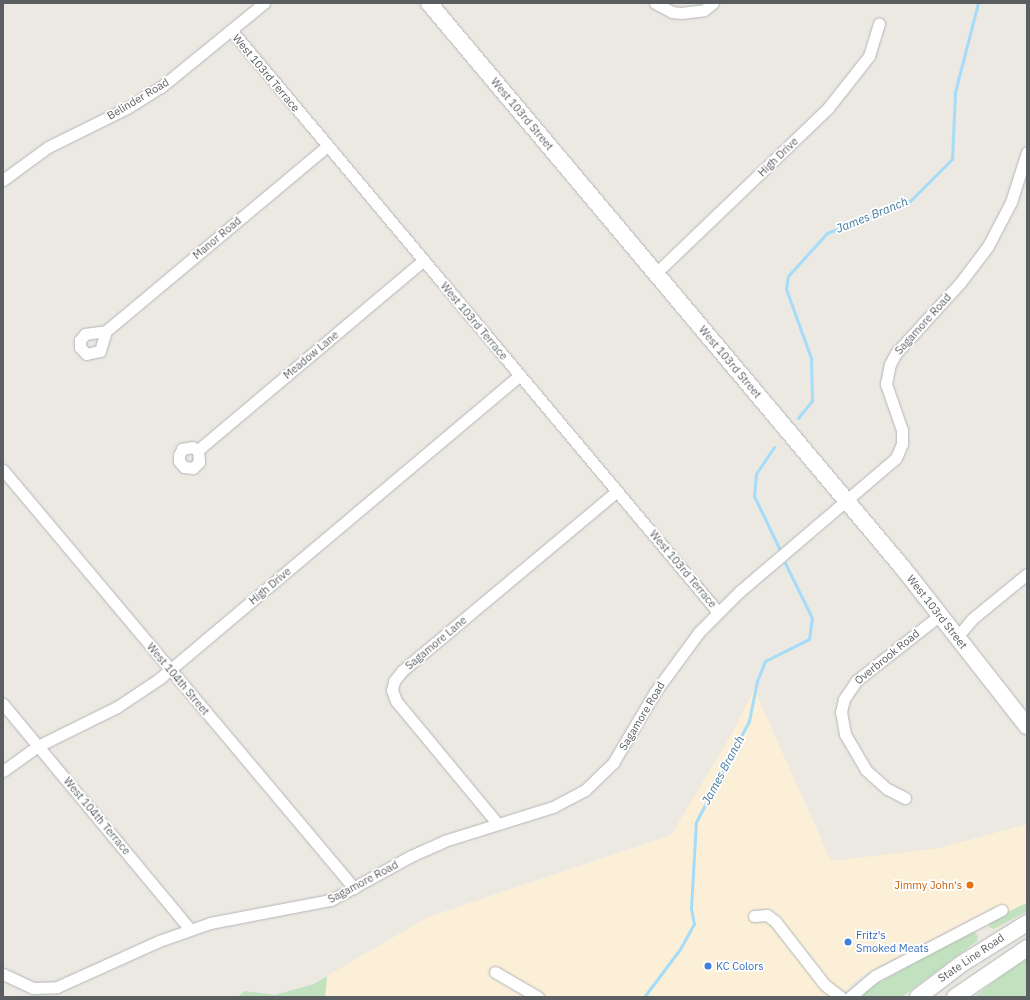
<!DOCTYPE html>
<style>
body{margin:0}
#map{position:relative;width:1030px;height:1000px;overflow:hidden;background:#ece9e2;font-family:"IBM Plex Sans",sans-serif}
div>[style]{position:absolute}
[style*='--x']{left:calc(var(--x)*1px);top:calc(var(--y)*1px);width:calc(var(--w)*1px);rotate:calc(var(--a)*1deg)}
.commercial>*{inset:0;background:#fbefd7}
.green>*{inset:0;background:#c2e2bf}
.stream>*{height:3px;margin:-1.5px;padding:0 1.5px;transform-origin:1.5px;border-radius:1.5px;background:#a5dcf9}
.roads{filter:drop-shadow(0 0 1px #b2b5b8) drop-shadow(0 0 1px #b2b5b8)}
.minor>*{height:11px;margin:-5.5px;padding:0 5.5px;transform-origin:5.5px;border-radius:5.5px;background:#fff}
.secondary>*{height:16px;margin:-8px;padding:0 8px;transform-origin:8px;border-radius:8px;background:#fff}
.dots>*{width:11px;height:11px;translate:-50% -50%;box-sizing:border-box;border:2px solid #fff;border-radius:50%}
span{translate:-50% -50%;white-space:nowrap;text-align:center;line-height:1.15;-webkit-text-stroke:3.5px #fff;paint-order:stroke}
.street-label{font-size:11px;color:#5a5e61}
.food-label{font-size:11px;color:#c56008}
.right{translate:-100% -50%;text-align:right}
.shop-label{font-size:11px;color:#366cbe}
.left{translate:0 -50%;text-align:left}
.water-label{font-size:12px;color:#4179a1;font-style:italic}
.frame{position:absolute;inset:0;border:4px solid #5a5e61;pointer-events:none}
</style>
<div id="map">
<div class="commercial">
<i style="clip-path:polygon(754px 689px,831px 861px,939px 848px,1027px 824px,1027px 903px,999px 916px,993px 908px,875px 968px,857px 979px,839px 997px,325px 997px,327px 976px,428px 917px,671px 835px,731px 735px)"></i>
</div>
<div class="green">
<i style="clip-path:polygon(1027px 903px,1027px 911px,994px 929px,989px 927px,989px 922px,999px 916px)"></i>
<i style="clip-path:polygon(973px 930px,978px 936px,977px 941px,902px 997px,863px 997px,866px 990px)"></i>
<i style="clip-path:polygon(1027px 959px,1027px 997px,974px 997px,1003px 975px)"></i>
<i style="clip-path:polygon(327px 976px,325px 997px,238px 997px,244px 991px,275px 995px,314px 984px)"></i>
</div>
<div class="stream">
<i style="--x:798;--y:418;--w:22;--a:-51"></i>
<i style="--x:812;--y:401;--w:43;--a:-91.3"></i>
<i style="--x:811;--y:358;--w:73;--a:-109.9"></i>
<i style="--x:786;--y:289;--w:13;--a:-81"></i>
<i style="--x:788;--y:276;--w:58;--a:-47.8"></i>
<i style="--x:827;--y:233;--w:89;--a:-21.1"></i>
<i style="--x:910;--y:201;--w:59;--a:-45"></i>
<i style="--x:952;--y:159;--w:67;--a:-87.4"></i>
<i style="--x:955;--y:92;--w:92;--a:-75.5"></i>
<i style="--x:774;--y:447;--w:32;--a:124"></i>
<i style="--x:756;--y:474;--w:22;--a:95"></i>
<i style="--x:754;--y:496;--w:58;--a:64.3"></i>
<i style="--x:644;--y:997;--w:60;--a:-53.1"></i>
<i style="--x:680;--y:949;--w:29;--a:-61"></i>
<i style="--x:694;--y:924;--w:16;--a:-101"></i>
<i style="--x:691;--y:908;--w:86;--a:-86.7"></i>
<i style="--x:696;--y:822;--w:114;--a:-62.3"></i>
<i style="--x:749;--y:721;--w:41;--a:-78.7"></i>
<i style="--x:757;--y:681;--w:22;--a:-68"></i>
<i style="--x:765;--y:661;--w:49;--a:-26.6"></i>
<i style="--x:809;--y:639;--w:21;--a:-82"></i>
<i style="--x:812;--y:618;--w:61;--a:-116.1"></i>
</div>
<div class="roads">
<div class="minor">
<i style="--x:655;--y:3;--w:19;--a:28"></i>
<i style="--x:672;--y:12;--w:9;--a:6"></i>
<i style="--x:681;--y:13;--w:23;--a:-7"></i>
<i style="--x:704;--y:10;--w:11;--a:-38"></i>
<i style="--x:231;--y:30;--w:759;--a:50.08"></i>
<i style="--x:3;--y:180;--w:56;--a:-36.3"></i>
<i style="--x:48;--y:147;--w:88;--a:-26.3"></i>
<i style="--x:127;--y:108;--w:40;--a:-32"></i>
<i style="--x:161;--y:87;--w:133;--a:-39.2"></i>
<i style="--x:656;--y:273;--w:238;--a:-43.8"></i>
<i style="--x:828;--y:108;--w:66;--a:-51.7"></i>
<i style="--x:869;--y:56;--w:34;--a:-73"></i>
<i style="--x:106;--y:331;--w:21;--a:107"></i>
<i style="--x:100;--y:351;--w:14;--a:168"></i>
<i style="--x:86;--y:354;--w:9;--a:-131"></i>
<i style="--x:80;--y:347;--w:7;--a:-90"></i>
<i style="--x:80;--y:340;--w:8;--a:-50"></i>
<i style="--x:85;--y:334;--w:21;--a:-8"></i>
<i style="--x:106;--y:331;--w:288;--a:-39.9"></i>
<i style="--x:198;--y:450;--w:12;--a:85"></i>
<i style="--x:199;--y:462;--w:8;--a:135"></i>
<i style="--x:193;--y:468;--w:9;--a:-174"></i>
<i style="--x:184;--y:467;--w:8;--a:-130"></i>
<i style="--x:179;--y:461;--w:6;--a:-90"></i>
<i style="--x:179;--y:455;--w:7;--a:-63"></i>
<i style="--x:182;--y:449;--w:10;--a:-11"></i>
<i style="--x:192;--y:447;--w:7;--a:27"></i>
<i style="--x:198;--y:450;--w:295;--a:-40.1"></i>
<i style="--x:3;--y:470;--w:546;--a:49.98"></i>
<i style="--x:957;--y:637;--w:23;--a:-50"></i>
<i style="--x:972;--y:619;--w:71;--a:-39.3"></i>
<i style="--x:3;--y:704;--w:293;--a:50.3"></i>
<i style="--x:3;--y:771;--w:43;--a:-35.5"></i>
<i style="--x:38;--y:746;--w:88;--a:-26.3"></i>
<i style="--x:117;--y:707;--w:50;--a:-33.7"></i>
<i style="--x:159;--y:679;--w:472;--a:-40.1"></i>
<i style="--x:905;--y:798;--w:20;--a:-153"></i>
<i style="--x:887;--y:789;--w:28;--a:-138"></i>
<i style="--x:866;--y:770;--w:42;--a:-120.3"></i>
<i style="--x:845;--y:734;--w:22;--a:-100"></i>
<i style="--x:841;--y:712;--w:13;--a:-77"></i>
<i style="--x:844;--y:699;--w:22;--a:-56"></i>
<i style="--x:856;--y:681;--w:107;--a:-38.2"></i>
<i style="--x:497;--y:823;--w:158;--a:-129.6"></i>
<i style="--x:396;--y:701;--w:12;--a:-110"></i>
<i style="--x:392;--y:690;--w:9;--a:-77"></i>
<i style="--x:394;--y:681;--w:14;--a:-51"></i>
<i style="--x:403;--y:670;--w:279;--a:-39.9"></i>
<i style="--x:754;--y:916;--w:13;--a:-4"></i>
<i style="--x:767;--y:915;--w:10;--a:37"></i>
<i style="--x:775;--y:921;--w:81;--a:52"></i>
<i style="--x:825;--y:985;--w:20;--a:37"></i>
<i style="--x:495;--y:972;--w:50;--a:30.2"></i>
<i style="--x:3;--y:974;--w:33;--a:25"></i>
<i style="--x:33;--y:988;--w:24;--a:-2"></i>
<i style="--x:57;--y:987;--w:112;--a:-24.3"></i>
<i style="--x:159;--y:941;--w:54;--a:-19.4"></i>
<i style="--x:210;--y:923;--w:123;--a:-10.8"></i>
<i style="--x:331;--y:900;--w:91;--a:-28.8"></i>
<i style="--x:411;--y:856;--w:36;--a:-24"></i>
<i style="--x:444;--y:841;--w:114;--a:-17.3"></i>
<i style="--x:553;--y:807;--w:36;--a:-28"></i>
<i style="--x:585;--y:790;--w:39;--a:-44"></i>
<i style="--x:613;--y:763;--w:82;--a:-59.4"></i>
<i style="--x:655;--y:692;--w:74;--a:-53.7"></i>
<i style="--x:699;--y:632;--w:57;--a:-45"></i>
<i style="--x:739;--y:592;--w:206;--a:-40.5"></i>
<i style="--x:896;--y:458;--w:15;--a:-67"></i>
<i style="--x:902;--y:444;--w:14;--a:-90"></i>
<i style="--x:902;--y:430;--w:49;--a:-109.2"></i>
<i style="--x:886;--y:384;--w:20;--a:-79"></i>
<i style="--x:890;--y:364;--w:13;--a:-61"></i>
<i style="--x:896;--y:353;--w:95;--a:-47.6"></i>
<i style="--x:960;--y:283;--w:46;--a:-52.9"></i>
<i style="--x:988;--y:246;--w:50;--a:-62.4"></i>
<i style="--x:1011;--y:202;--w:52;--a:-72.3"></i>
<i style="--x:850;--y:997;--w:33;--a:-40"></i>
<i style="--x:875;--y:976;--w:143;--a:-27.5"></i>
</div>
<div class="secondary">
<i style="--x:429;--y:3;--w:737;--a:50.01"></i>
<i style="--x:903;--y:568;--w:201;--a:51.9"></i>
<i style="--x:918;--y:997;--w:56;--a:-37.1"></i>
<i style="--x:963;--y:963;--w:75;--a:-32"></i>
<i style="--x:955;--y:997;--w:87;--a:-34.2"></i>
</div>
</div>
<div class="dots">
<i style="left:970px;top:885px;background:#e8710a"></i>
<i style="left:848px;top:942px;background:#3f7fe0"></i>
<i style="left:708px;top:966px;background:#3f7fe0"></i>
</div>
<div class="street-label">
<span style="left:266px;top:73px;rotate:50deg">West 103rd Terrace</span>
<span style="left:138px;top:99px;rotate:-31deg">Belinder Road</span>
<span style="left:522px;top:114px;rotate:50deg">West 103rd Street</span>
<span style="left:778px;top:157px;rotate:-44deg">High Drive</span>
<span style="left:217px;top:238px;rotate:-40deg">Manor Road</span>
<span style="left:474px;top:321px;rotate:50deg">West 103rd Terrace</span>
<span style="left:923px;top:324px;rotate:-48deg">Sagamore Road</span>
<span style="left:311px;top:355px;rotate:-40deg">Meadow Lane</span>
<span style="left:730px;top:362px;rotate:50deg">West 103rd Street</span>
<span style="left:683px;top:569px;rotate:50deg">West 103rd Terrace</span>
<span style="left:270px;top:586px;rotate:-40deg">High Drive</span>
<span style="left:937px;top:612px;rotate:52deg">West 103rd Street</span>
<span style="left:436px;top:643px;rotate:-40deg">Sagamore Lane</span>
<span style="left:887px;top:657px;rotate:-39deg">Overbrook Road</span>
<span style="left:178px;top:679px;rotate:50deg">West 104th Street</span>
<span style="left:642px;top:716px;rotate:-59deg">Sagamore Road</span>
<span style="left:97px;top:816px;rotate:50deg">West 104th Terrace</span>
<span style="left:363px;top:882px;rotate:-28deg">Sagamore Road</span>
<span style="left:971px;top:958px;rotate:-34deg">State Line Road</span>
</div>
<div class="food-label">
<span class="right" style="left:962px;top:885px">Jimmy John's</span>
</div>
<div class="shop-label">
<span class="left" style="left:856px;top:942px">Fritz's<br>Smoked Meats</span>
<span class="left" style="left:716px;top:966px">KC Colors</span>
</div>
<div class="water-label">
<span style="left:872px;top:215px;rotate:-22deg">James Branch</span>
<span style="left:723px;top:770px;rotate:-62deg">James Branch</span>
</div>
<div class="frame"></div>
</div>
